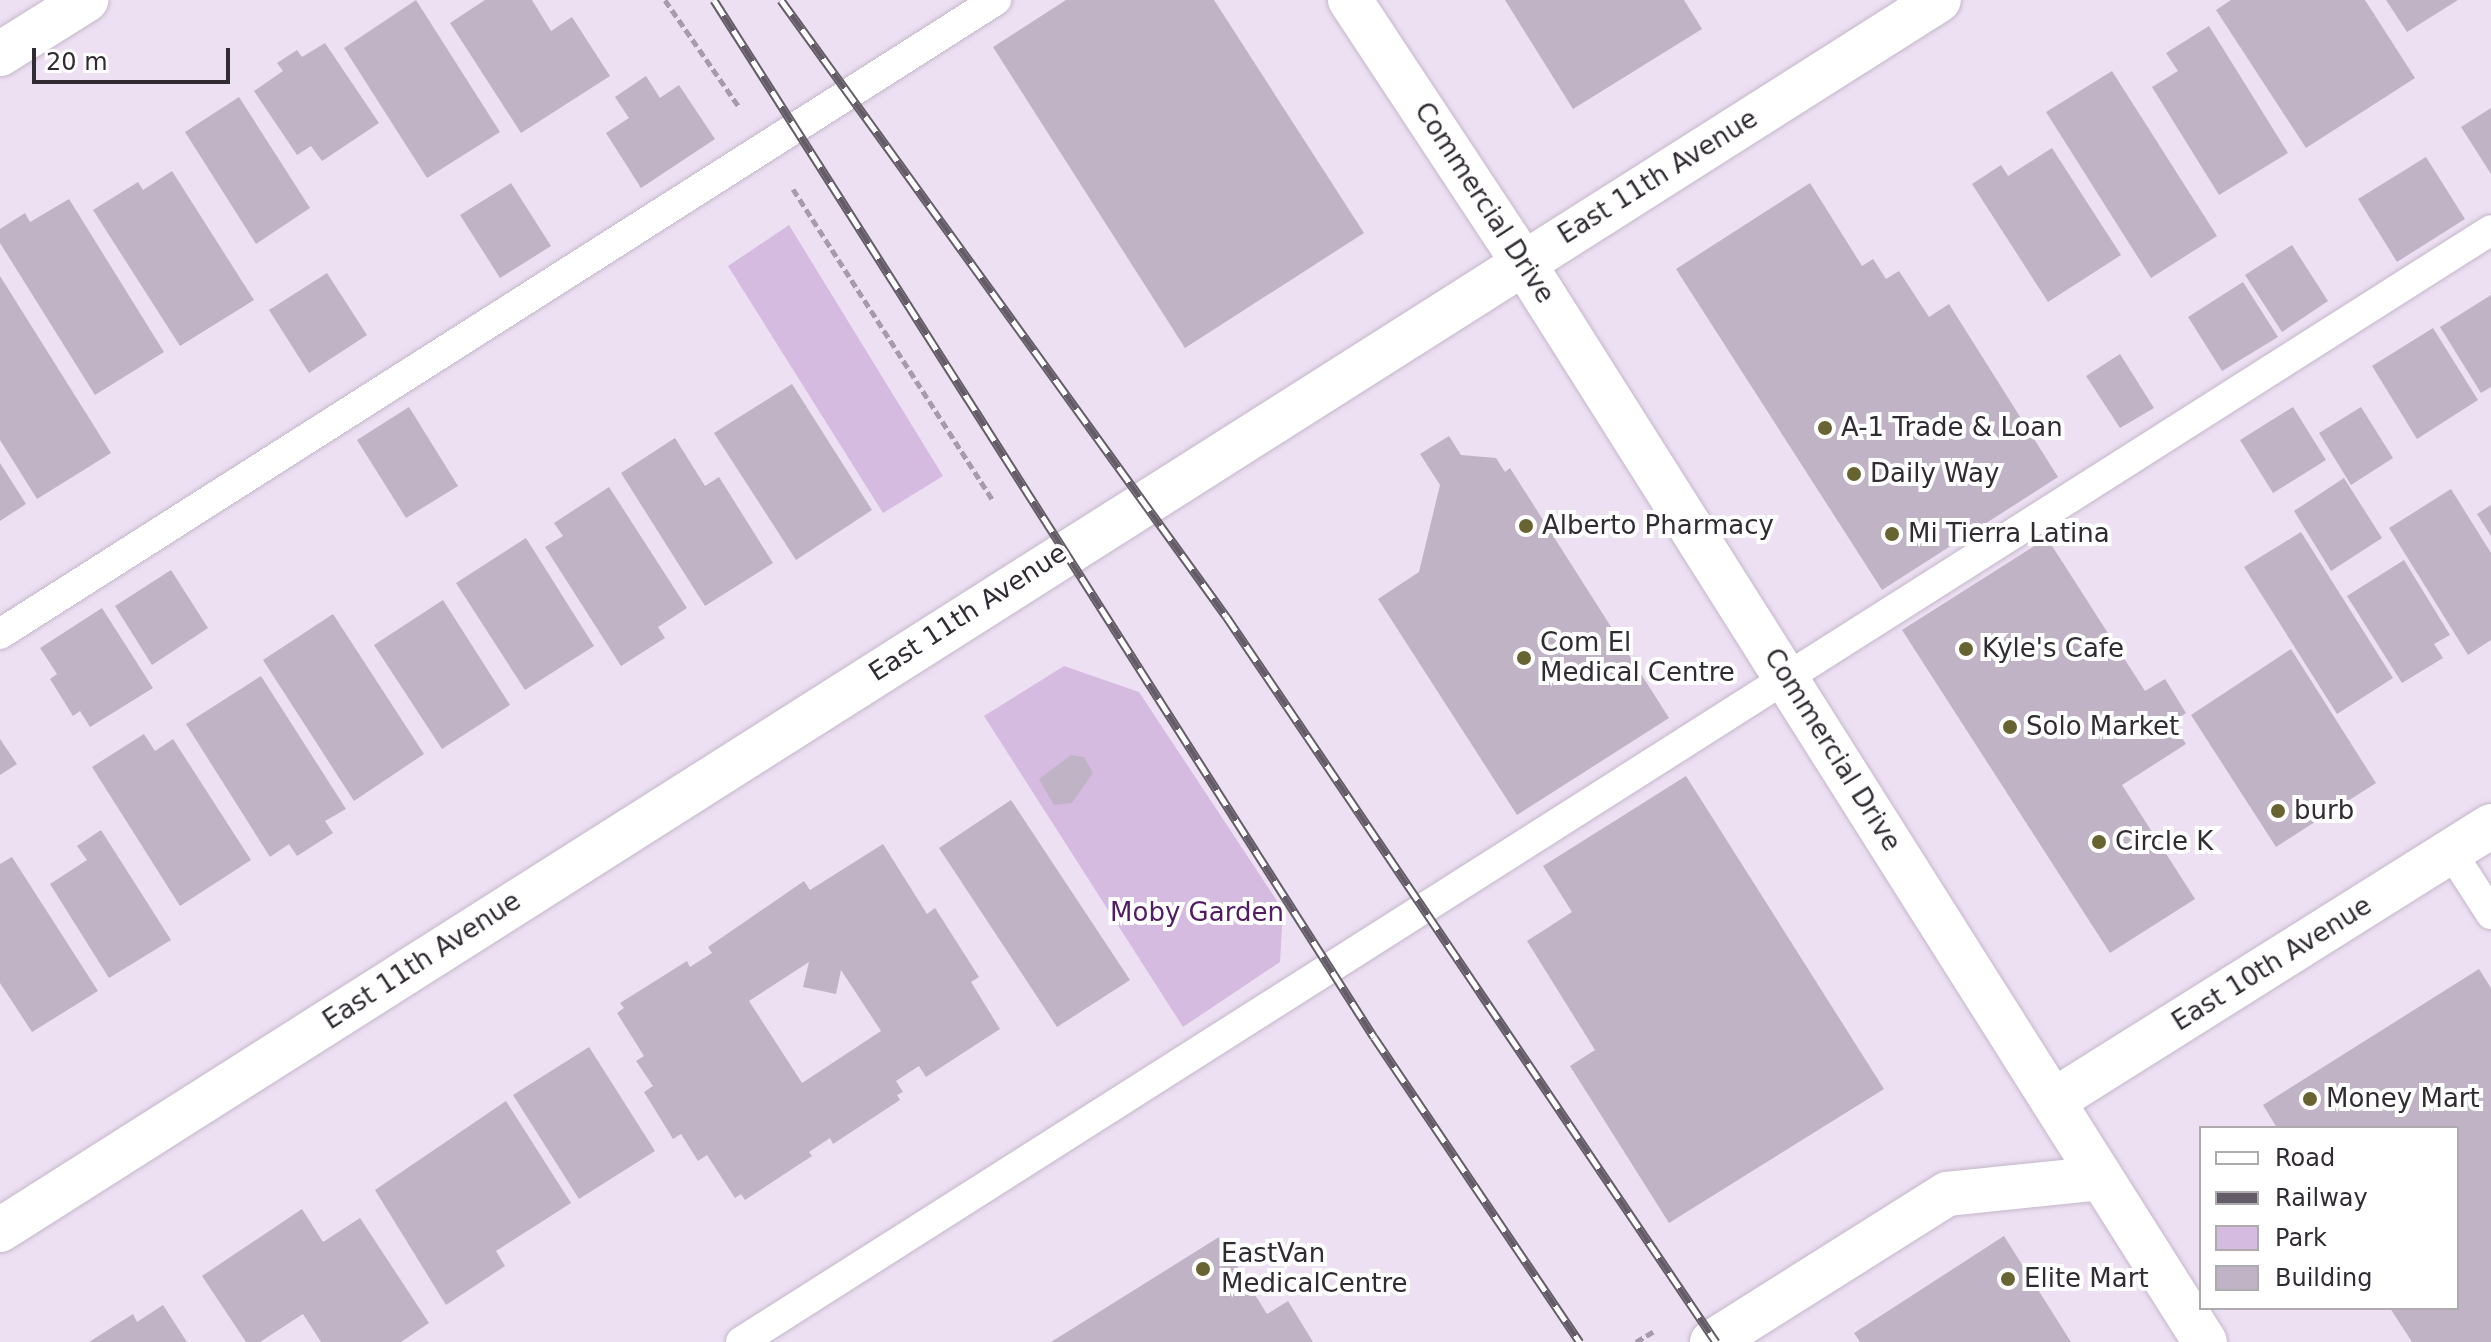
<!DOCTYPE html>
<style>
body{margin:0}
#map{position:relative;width:2491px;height:1342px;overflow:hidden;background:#ede0f3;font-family:"DejaVu Sans",sans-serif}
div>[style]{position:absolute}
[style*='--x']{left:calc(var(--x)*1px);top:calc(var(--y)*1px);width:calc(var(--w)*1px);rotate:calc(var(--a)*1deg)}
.green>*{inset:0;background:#d6bbe1}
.building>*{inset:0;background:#bfb3c5}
.path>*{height:5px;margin-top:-2.5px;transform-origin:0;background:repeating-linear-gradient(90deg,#a59baa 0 8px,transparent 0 12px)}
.roads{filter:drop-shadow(0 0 2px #c4b7ca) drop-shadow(0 0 2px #c4b7ca)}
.lane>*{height:30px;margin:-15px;padding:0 15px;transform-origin:15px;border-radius:15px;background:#fff}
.street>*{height:44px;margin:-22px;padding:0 22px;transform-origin:22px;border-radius:22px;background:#fff}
.secondary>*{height:44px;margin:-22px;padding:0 22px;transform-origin:22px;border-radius:22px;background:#fff}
.rail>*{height:9px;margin-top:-4.5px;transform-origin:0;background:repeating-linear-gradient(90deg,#fff 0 18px,#645d67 0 36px);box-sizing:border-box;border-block:2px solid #645d67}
.dots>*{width:22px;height:22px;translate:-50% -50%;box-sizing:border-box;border:4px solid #fff;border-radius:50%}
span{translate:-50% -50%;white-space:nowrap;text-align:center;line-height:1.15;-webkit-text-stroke:8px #fff;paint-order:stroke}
.street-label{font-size:26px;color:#312c33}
.poi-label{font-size:26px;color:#312c33}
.left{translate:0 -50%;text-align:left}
.park-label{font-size:26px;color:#511c63}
.legend{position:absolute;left:2199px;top:1126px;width:260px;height:184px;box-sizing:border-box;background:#fff;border:2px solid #adabad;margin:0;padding:10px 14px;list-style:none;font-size:24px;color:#312c33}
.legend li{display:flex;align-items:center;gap:16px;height:40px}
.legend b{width:40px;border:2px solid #adabad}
.scale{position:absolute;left:32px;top:48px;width:198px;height:36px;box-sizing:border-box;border:4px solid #312c33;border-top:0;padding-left:10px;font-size:24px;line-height:28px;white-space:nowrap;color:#312c33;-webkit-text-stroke:6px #fff;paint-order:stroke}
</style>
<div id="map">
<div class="green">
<i style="clip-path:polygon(789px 225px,943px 476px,883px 513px,728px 266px)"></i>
<i style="clip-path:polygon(1064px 666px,1139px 692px,1283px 910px,1280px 962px,1183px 1027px,984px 716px)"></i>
</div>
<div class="building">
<i style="clip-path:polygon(416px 0,500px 132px,427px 178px,344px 48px)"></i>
<i style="clip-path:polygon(485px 0,532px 0,551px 31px,572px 17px,610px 76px,521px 133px,450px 23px)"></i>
<i style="clip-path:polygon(1066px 0,1214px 0,1364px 233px,1185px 348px,993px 47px)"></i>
<i style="clip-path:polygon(1505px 0,1684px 0,1702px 29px,1573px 109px)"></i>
<i style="clip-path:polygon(2231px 0,2365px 0,2415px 78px,2306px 148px,2216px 10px)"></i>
<i style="clip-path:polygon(2386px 0,2458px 0,2407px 32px)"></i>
<i style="clip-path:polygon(2209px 26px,2288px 153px,2219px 195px,2152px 87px,2178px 71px,2166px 53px)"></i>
<i style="clip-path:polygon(325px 43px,379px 123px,322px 161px,311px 146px,297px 155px,254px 91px,283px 71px,277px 63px,297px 50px,302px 57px)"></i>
<i style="clip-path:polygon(2112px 71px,2217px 236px,2151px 278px,2046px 112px)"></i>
<i style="clip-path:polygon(646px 76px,660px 98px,679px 85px,715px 139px,641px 188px,606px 133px,629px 118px,615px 97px)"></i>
<i style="clip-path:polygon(239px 97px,310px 208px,256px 244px,185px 132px)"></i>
<i style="clip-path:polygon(2491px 108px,2491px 174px,2461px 127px)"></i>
<i style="clip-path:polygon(2052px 148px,2121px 255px,2048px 302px,1972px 184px,2001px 165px,2008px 176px)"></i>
<i style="clip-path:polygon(2426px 157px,2465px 219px,2397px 262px,2358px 199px)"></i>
<i style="clip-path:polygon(172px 171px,254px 300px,180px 346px,93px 210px,138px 182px,143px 190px)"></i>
<i style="clip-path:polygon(511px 183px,551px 246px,500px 278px,460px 215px)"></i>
<i style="clip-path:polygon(1810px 183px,1862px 266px,1873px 259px,1886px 279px,1899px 271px,1929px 317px,1949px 304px,2058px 477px,1882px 590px,1676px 269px)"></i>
<i style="clip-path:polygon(69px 199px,164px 352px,95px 395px,0 243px,0 229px,25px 213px,30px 222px)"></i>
<i style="clip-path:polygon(2292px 245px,2328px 301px,2282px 332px,2245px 275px)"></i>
<i style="clip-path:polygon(327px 273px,367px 335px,309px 373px,269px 310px)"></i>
<i style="clip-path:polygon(0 276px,111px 453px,37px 499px,0 440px)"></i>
<i style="clip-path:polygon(2243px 282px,2278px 337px,2222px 371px,2188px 317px)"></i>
<i style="clip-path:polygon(2491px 295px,2491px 387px,2481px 393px,2440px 327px)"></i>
<i style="clip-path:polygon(2433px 328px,2478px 400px,2417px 439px,2372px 366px)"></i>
<i style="clip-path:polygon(2120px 354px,2154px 408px,2120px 428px,2086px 376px)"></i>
<i style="clip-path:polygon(792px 384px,872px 510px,796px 560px,714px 433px)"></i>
<i style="clip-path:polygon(409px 407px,458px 486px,406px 518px,357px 440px)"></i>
<i style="clip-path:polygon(2293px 407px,2326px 460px,2273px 493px,2240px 440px)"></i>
<i style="clip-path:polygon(2361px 407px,2393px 458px,2351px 485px,2319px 433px)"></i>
<i style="clip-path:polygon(1449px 436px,1461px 455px,1496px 458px,1505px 472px,1510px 468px,1669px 718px,1517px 815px,1378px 599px,1419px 572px,1440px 485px,1420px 454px)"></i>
<i style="clip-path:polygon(675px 438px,705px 486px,719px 477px,773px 563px,705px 606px,621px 473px)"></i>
<i style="clip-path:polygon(0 463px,26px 504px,0 521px)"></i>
<i style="clip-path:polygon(2344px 478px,2382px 538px,2331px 571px,2294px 511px)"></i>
<i style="clip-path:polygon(609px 487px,687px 608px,658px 627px,665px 638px,621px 666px,545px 547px,563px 536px,554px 523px)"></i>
<i style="clip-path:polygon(2451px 489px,2491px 553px,2491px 640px,2468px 655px,2389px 528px)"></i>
<i style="clip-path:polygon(2491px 505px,2491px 536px,2477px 514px)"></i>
<i style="clip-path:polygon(2301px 532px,2393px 678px,2337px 714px,2244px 567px)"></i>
<i style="clip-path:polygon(526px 538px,594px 646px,525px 690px,456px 583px)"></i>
<i style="clip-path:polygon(2047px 538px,2145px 691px,2165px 679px,2186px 713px,2172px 723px,2186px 744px,2122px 785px,2195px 899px,2110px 953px,1902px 630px)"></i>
<i style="clip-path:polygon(2404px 560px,2450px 635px,2434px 644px,2443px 658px,2402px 683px,2347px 596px)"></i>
<i style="clip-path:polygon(171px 570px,208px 628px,152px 665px,115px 606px)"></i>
<i style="clip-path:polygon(443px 600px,510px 705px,442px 749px,374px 645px)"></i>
<i style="clip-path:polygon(102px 608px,153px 688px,90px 727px,80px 711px,73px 716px,50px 679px,57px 674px,40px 648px)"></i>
<i style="clip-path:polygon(333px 614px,424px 754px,354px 801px,263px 660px)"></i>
<i style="clip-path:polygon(2291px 649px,2376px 783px,2276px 847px,2191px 715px)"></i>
<i style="clip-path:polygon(261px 676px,346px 809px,325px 821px,333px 833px,297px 856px,289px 844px,270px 857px,186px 724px)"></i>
<i style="clip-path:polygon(144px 734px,155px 751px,173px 739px,251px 860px,180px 906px,92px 767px)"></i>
<i style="clip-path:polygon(0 739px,17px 764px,0 775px)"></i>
<i style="clip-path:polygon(1071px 755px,1084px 757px,1093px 773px,1072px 803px,1054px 805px,1039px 779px)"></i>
<i style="clip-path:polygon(1686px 776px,1884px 1089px,1669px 1223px,1570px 1066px,1595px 1050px,1527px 941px,1572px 912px,1543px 866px)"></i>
<i style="clip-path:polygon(1011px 800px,1130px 980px,1057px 1027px,939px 848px)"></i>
<i style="clip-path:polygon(101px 830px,171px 940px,109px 978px,50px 884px,87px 860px,77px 846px)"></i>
<i style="clip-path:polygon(evenodd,883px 844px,927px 914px,935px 908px,979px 977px,971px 982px,1000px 1029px,926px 1077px,919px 1066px,896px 1081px,903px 1092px,897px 1095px,900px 1100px,833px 1144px,830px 1138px,809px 1152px,812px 1156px,745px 1200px,741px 1194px,735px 1198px,707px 1155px,698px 1161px,681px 1134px,673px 1139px,644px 1092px,653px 1086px,636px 1061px,644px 1056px,617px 1013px,624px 1008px,620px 1003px,687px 961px,690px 967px,712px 953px,708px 947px,804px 881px,810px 890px,883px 844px,809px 962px,803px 987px,836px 994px,841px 970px,881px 1031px,802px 1083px,749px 1001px,809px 962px)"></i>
<i style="clip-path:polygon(12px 857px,98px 991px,32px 1032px,0 983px,0 864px)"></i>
<i style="clip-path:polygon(2479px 969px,2491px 988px,2491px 1342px,2412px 1342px,2390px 1308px,2457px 1308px,2457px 1128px,2277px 1128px,2263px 1105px)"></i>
<i style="clip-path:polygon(589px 1047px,655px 1151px,579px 1199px,513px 1095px)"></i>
<i style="clip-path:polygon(506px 1101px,571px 1203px,496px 1251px,505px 1266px,446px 1305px,375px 1190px)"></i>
<i style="clip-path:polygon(302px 1209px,323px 1242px,360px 1218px,429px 1323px,401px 1342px,321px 1342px,303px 1314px,260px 1342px,246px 1342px,202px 1276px)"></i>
<i style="clip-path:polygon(2004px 1236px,2071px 1342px,1860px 1342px,1854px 1333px)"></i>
<i style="clip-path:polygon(1219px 1237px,1267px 1314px,1288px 1301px,1313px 1342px,1051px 1342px)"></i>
<i style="clip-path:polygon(163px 1305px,187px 1342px,89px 1342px,133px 1314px,137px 1322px)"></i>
</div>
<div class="path">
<i style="--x:665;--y:0;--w:130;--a:55.3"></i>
<i style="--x:793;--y:189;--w:371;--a:57.3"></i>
<i style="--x:1636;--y:1342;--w:23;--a:-31"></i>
</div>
<div class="roads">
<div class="lane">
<i style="--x:0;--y:634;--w:1181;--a:-32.48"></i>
<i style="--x:2451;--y:852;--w:74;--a:57.2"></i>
<i style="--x:741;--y:1342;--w:2073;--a:-32.43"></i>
</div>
<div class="street">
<i style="--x:2053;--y:1101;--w:517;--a:-32.12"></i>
<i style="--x:0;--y:1230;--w:2296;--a:-32.39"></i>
<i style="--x:1712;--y:1342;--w:278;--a:-32.2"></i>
<i style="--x:1947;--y:1194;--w:155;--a:-5.9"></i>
</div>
<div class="secondary">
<i style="--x:1350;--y:0;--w:314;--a:56.6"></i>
<i style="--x:1523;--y:262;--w:1277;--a:57.73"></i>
<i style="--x:0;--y:54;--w:102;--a:-32.1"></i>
</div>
</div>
<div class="rail">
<i style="--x:714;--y:0;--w:1229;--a:57.53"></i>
<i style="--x:1374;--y:1037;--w:368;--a:56"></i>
<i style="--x:781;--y:0;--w:760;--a:54.16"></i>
<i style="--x:1226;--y:616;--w:876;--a:55.98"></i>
</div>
<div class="dots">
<i style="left:1825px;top:428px;background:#676431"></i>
<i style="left:1854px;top:474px;background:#676431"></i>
<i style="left:1526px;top:526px;background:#676431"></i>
<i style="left:1892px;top:534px;background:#676431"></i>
<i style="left:1966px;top:649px;background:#676431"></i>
<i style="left:1524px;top:658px;background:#676431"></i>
<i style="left:2010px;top:727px;background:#676431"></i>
<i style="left:2278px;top:811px;background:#676431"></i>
<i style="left:2099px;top:842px;background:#676431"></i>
<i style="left:2310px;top:1099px;background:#676431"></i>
<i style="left:1203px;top:1269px;background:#676431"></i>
<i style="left:2008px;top:1279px;background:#676431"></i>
</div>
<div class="street-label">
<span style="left:1658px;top:177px;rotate:-32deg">East 11th Avenue</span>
<span style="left:1484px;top:203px;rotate:57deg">Commercial Drive</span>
<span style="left:968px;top:613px;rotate:-33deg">East 11th Avenue</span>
<span style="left:1832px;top:750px;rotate:58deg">Commercial Drive</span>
<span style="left:422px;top:961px;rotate:-33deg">East 11th Avenue</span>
<span style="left:2272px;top:964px;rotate:-32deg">East 10th Avenue</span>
</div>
<div class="poi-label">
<span class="left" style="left:1841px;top:428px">A-1 Trade &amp; Loan</span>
<span class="left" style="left:1870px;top:474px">Daily Way</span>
<span class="left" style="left:1542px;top:526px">Alberto Pharmacy</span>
<span class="left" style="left:1908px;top:534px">Mi Tierra Latina</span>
<span class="left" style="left:1540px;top:658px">Com El<br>Medical Centre</span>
<span class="left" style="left:1982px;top:649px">Kyle's Cafe</span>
<span class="left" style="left:2026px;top:727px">Solo Market</span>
<span class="left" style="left:2294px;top:811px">burb</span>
<span class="left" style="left:2115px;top:842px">Circle K</span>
<span class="left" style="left:2326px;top:1099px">Money Mart</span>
<span class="left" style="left:1221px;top:1269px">EastVan<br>MedicalCentre</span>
<span class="left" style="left:2024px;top:1279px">Elite Mart</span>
</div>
<div class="park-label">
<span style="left:1197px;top:913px">Moby Garden</span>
</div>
<ul class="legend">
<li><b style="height:10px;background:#fff"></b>Road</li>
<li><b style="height:10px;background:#645d67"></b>Railway</li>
<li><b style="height:22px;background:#d6bbe1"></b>Park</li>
<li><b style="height:22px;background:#bfb3c5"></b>Building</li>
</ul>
<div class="scale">20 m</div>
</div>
